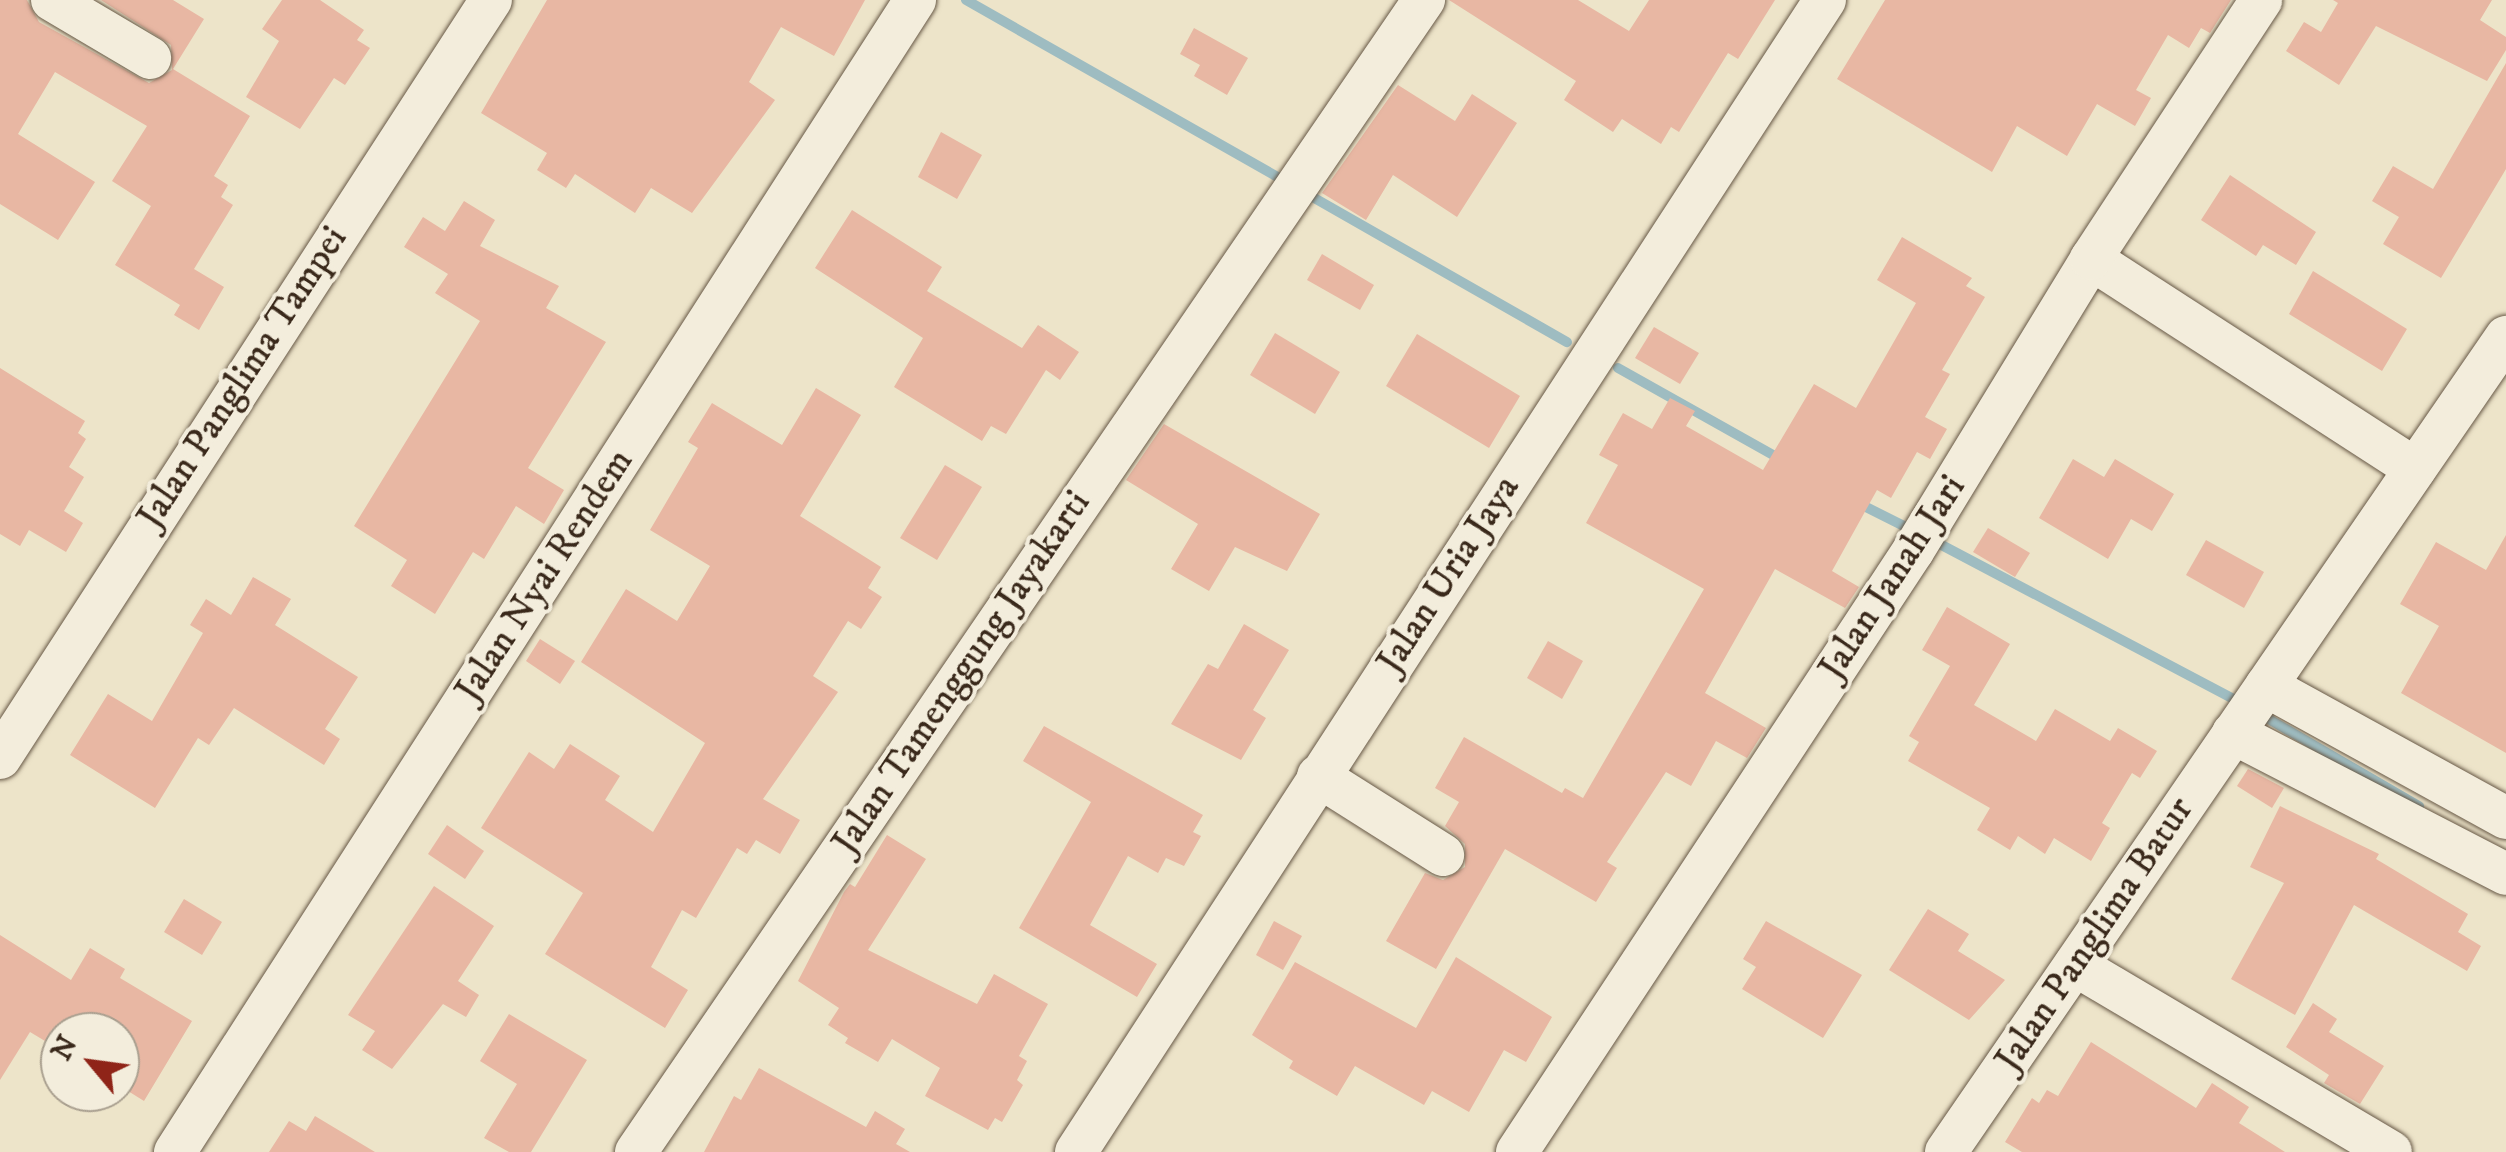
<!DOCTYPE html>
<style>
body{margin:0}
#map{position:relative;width:2506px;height:1152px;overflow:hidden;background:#ede4c9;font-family:"IM FELL DW Pica",serif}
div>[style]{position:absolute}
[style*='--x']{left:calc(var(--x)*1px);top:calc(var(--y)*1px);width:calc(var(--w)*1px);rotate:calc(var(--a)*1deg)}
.stream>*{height:10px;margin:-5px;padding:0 5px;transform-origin:5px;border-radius:5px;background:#9ebcc1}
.building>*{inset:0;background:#e8b7a3}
.roads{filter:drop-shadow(0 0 2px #675846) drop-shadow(0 0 2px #675846)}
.street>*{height:42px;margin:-21px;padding:0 21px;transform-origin:21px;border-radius:21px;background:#f3eddc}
span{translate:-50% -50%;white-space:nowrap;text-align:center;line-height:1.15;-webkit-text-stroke:8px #f3eddc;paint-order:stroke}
.street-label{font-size:38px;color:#3a291b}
.north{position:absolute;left:40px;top:1012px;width:100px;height:100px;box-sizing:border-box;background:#f3eddc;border:2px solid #a99f8f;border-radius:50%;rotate:299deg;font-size:28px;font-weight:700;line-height:40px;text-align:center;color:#3a291b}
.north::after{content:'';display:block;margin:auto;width:35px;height:45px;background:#8f2418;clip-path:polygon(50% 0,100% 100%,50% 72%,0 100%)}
</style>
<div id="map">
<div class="stream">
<i style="--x:966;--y:0;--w:370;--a:29.6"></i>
<i style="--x:1302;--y:191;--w:305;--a:29.7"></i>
<i style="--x:1618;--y:368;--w:188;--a:29.3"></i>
<i style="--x:1858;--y:503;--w:63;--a:26.6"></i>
<i style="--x:1934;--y:541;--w:347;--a:27.8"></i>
<i style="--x:2260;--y:714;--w:184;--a:30.1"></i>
</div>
<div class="building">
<i style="clip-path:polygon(0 0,27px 0,39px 22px,149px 83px,172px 70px,171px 45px,101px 0,173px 0,204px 19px,173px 69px,250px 116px,214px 176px,228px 185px,221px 197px,233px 205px,194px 269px,224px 287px,199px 330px,174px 315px,180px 305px,115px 265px,151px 206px,112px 181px,147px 126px,55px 72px,18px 134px,95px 182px,58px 240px,0 204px)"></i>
<i style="clip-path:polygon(282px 0,320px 0,364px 30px,357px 40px,370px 48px,345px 85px,334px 78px,300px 129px,246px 97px,279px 41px,262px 29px)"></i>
<i style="clip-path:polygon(547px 0,865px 0,834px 56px,781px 27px,749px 82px,775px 100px,692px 213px,651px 188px,635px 213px,575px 174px,566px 188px,537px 170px,547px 153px,481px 113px)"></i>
<i style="clip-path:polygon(1449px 0,1578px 0,1629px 31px,1649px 0,1775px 0,1738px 59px,1728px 53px,1679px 132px,1671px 127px,1661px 144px,1622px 119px,1613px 132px,1564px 100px,1576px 81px)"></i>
<i style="clip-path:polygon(1885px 0,2231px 0,2210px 33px,2201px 28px,2189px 48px,2168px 35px,2136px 90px,2151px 98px,2135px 126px,2097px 104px,2067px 156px,2017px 126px,1992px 172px,1837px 79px)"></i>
<i style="clip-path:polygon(2333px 0,2492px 0,2480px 20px,2506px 37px,2506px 50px,2487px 81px,2376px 26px,2339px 85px,2286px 51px,2304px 22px,2321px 32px,2338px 3px)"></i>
<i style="clip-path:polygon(1194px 28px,1248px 58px,1227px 95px,1194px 76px,1200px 65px,1180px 54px)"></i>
<i style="clip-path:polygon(2506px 63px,2506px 169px,2441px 278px,2383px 244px,2399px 217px,2372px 201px,2393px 166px,2433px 189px)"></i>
<i style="clip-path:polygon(1398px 85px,1455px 121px,1472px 94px,1517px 123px,1457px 217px,1393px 175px,1366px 220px,1322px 193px)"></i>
<i style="clip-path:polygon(941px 132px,982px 155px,957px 199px,918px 177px)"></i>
<i style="clip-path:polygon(2230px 175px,2316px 232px,2296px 265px,2263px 245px,2256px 256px,2201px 220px)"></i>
<i style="clip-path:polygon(464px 201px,495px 220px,480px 246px,559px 286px,546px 308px,606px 342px,528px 468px,564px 490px,544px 524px,516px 506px,484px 559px,473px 552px,435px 614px,391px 586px,407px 560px,354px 526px,480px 321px,435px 293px,448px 274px,404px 247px,423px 217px,445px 231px)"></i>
<i style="clip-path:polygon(852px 210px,942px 267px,927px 291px,1022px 348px,1038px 325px,1079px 352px,1060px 380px,1046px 370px,1006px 434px,991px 426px,982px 441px,894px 387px,923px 338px,815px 268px)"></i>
<i style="clip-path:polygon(1902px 237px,1972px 278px,1966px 286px,1985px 297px,1942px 370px,1950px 374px,1925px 417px,1947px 429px,1930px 459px,1917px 452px,1891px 498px,1877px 490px,1832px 571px,1859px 587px,1845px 608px,1775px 569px,1705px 693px,1766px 728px,1747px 758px,1716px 741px,1691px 786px,1666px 772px,1607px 862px,1617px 868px,1596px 902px,1505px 849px,1436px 969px,1386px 941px,1425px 873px,1443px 880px,1465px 867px,1465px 844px,1445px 826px,1459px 802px,1435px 788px,1464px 737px,1562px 793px,1565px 788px,1583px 798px,1704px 589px,1586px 523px,1618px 465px,1599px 455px,1623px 413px,1652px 429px,1670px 398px,1695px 411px,1686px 426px,1763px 470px,1814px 384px,1856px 408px,1916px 303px,1877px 280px)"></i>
<i style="clip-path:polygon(1322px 254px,1374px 285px,1360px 310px,1307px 280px)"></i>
<i style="clip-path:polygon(2313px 271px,2407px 329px,2382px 371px,2289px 314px)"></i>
<i style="clip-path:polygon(1654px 327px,1699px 353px,1680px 384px,1635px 358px)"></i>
<i style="clip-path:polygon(1275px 333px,1340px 372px,1315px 414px,1250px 375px)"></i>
<i style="clip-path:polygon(1417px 334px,1520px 396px,1489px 448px,1386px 386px)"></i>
<i style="clip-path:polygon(0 368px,85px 421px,78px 433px,86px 439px,69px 467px,84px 477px,64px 511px,83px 523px,66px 552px,29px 530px,20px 546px,0 534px)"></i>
<i style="clip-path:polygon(816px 388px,861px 415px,800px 516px,881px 567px,868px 588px,882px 597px,861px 629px,848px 621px,813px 676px,838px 692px,763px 799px,800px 820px,780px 854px,756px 840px,747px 854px,737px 848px,696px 918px,682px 910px,651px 967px,688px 990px,665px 1028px,545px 954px,583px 893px,481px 828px,529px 752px,554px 769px,570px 744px,620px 776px,605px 800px,653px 832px,705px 743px,581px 662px,626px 589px,677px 621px,710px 566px,650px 530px,698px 448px,688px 442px,712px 403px,782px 445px)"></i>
<i style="clip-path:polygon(1164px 424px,1320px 514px,1287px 571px,1235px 547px,1209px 591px,1171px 569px,1198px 524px,1126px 480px)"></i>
<i style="clip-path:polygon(2073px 459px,2104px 477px,2115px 459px,2174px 494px,2152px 531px,2131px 519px,2108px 559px,2039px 518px)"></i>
<i style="clip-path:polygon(945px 465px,982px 487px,937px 560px,900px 538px)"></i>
<i style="clip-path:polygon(1988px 528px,2030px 553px,2015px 577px,1973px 552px)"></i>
<i style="clip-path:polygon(2506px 535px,2506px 753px,2401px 693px,2439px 626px,2400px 604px,2436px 542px,2486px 570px)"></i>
<i style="clip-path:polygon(2206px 540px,2264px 572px,2244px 608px,2186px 575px)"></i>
<i style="clip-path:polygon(253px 577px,291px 599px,275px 625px,358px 677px,325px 729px,340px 739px,324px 765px,234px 708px,209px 745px,198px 738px,155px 808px,70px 755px,108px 694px,152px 721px,203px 633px,190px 625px,206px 599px,231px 615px)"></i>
<i style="clip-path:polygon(1947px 607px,2010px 644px,1974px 705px,2036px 741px,2055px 709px,2110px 741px,2118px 728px,2157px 751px,2140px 778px,2132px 773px,2102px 823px,2110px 828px,2091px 861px,2054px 838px,2045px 854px,2018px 836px,2010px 850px,1977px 830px,1990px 808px,1908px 761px,1919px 742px,1909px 736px,1950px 666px,1922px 650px)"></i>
<i style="clip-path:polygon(1244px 624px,1289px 650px,1253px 710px,1266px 718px,1241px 760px,1171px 724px,1208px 664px,1218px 669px)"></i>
<i style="clip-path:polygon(540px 639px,575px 661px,560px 684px,526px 661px)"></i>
<i style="clip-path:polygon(1548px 641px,1583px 661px,1562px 699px,1527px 678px)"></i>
<i style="clip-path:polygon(1044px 726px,1203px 815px,1193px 832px,1201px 836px,1184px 866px,1166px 858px,1158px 873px,1128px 856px,1090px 925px,1157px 964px,1137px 997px,1019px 928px,1091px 802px,1023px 761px)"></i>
<i style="clip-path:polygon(2248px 769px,2284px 788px,2272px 808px,2237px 786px)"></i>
<i style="clip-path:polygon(2280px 806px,2379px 854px,2376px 859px,2468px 914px,2458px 932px,2481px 946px,2467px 971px,2354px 905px,2295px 1015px,2231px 979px,2284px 883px,2250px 867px)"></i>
<i style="clip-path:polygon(447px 825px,484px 851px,465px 879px,428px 854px)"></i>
<i style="clip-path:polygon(887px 835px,926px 859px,868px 950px,977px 1004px,994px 974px,1048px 1004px,1019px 1056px,1027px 1061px,1017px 1080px,1023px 1085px,1002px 1122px,995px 1118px,988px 1130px,925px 1096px,940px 1068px,892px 1039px,878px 1062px,845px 1043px,848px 1038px,828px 1025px,839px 1008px,798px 981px,844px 892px,850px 884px,855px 887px)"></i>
<i style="clip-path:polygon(434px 886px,494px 926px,458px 981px,479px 995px,466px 1017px,443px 1004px,392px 1069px,362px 1050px,375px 1031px,348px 1015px)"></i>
<i style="clip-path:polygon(184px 899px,222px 922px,202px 955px,164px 932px)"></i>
<i style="clip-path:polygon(1928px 909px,1969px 934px,1958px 951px,2005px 980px,1969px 1020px,1889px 970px)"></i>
<i style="clip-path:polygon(1274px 921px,1302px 936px,1283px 970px,1256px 955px)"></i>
<i style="clip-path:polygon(1766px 921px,1862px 975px,1823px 1038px,1742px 989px,1756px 967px,1743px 959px)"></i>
<i style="clip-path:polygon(0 935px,71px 980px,90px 948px,125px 969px,120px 978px,192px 1021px,144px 1101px,120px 1086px,120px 1032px,60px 1032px,60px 1050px,30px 1032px,0 1080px)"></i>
<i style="clip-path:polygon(1456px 957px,1552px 1017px,1526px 1062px,1504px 1050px,1469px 1112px,1432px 1091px,1424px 1105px,1355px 1066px,1337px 1096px,1289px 1068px,1293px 1061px,1252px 1035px,1295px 962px,1416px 1028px)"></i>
<i style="clip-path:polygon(2313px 1003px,2337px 1019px,2329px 1032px,2384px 1066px,2360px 1104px,2324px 1083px,2329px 1075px,2286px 1047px)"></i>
<i style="clip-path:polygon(509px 1014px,587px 1060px,531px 1152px,509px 1152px,484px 1138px,517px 1084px,480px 1061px)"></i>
<i style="clip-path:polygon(2091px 1042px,2196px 1108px,2212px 1083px,2249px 1107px,2239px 1123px,2285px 1152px,2022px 1152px,2005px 1142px,2032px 1098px,2039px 1103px,2047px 1090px,2058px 1096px)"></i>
<i style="clip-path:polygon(759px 1068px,866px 1127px,875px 1111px,905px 1129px,896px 1144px,910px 1152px,704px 1152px,734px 1096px,741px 1100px)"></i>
<i style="clip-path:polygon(315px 1116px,375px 1152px,269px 1152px,289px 1121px,306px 1131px)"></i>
</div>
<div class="roads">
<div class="street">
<i style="--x:52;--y:0;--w:114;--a:30.6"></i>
<i style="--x:2091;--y:259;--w:386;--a:32.9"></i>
<i style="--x:2266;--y:686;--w:274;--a:28.8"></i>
<i style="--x:2233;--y:733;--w:307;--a:27.3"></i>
<i style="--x:0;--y:758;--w:903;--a:-57.07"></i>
<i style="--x:1318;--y:776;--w:148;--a:32.3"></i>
<i style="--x:2075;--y:965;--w:367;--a:30.6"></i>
<i style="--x:175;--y:1152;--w:1369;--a:-57.28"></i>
<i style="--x:636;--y:1152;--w:1396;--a:-55.63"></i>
<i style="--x:1076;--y:1152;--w:1374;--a:-56.97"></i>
<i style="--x:1517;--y:1152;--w:720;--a:-56.62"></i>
<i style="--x:1913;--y:551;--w:342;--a:-58.6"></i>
<i style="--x:2091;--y:259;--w:310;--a:-56.7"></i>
<i style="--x:1946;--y:1152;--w:989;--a:-55.51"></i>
</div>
</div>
<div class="street-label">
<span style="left:243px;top:378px;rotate:-57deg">Jalan Panglima Tampei</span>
<span style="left:1449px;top:575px;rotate:-57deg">Jalan Uria Jaya</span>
<span style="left:545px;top:576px;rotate:-57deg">Jalan Nyai Rendem</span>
<span style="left:1893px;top:578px;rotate:-57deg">Jalan Janah Jari</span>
<span style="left:962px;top:673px;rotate:-56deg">Jalan Tamenggung Jayakarti</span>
<span style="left:2095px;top:935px;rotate:-56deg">Jalan Panglima Batur</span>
</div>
<div class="north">N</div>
</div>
